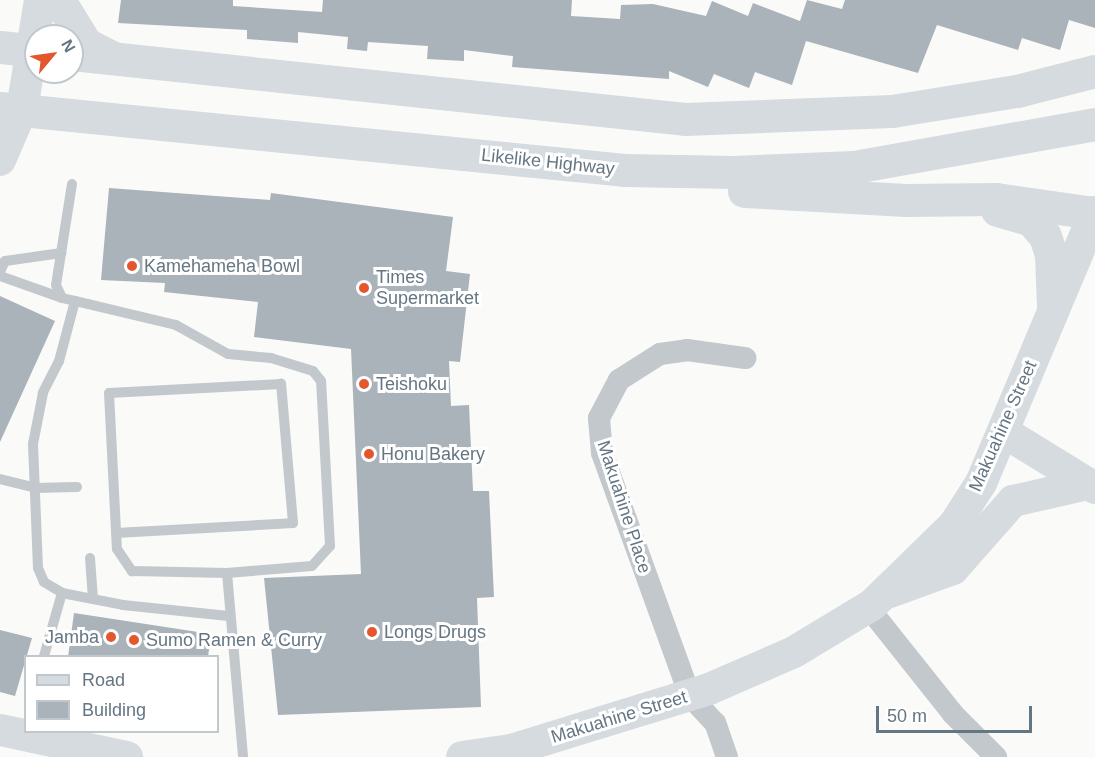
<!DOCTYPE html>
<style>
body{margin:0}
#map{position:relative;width:1095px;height:757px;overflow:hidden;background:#fafaf8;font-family:Helvetica,sans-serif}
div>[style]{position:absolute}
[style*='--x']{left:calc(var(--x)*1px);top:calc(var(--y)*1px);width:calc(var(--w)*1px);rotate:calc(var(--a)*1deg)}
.building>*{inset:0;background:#aab3b9}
.lane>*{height:10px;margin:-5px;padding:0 5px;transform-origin:5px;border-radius:5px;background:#c3c8cc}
.street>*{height:22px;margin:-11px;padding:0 11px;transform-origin:11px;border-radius:11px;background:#c3c8cc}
.secondary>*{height:32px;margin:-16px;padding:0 16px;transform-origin:16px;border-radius:16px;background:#d6dbdf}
.highway>*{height:33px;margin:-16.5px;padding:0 16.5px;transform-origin:16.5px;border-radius:16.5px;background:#d6dbdf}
.dots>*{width:16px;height:16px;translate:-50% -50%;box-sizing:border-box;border:3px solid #fff;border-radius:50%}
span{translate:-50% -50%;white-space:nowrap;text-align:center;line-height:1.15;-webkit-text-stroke:6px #fff;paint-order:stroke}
.street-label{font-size:18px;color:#657683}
.poi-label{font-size:18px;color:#657683}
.left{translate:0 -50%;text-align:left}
.right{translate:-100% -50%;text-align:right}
.legend{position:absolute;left:24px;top:655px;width:195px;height:78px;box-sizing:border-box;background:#fff;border:2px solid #c1c8cd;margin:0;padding:8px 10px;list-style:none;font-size:18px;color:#657683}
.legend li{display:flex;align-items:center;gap:12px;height:30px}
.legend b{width:30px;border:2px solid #c1c8cd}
.north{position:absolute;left:24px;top:24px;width:60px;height:60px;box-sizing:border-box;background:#fff;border:2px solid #c1c8cd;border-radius:50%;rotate:61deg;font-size:16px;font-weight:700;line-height:24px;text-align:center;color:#657683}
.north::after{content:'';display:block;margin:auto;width:21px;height:27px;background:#e4572e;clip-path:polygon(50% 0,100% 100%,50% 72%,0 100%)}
.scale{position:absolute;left:876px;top:706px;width:156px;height:27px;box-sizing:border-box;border:3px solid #657683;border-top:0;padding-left:8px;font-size:18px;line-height:21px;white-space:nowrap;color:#657683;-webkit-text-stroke:4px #fff;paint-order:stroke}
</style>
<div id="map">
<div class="building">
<i style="clip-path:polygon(121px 0,233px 0,233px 6px,322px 12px,323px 0,572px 0,571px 16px,620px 19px,621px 5px,653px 4px,706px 16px,712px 1px,748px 16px,753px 3px,800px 21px,807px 0,842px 9px,845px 0,1095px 0,1095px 28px,1069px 20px,1060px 50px,1022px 38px,1018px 50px,937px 25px,918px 73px,806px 41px,792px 85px,755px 72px,749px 88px,714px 74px,708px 87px,669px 71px,669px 79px,512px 67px,513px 56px,464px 50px,464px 61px,427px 59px,428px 46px,368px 42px,367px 51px,347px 49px,348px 37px,298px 32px,298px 43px,247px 39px,247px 30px,118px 23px)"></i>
<i style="clip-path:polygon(109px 188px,270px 200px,271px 193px,453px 217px,446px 271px,470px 274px,460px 362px,449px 361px,451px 406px,469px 405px,473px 491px,489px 491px,494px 597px,477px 598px,481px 707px,278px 715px,264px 578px,361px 574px,351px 349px,254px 337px,258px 302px,164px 292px,165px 283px,101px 280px)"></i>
<i style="clip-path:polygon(0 296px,55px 321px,0 442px)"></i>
<i style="clip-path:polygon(74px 613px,211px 634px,208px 657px,68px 657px)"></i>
<i style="clip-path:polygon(0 630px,32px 638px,15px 696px,0 692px)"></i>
</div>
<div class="lane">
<i style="--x:72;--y:184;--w:102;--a:99"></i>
<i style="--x:56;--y:285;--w:14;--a:65"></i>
<i style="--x:62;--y:298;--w:13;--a:13"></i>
<i style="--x:0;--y:272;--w:12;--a:-66"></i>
<i style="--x:5;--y:261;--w:57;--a:-8.1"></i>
<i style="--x:0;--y:276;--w:66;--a:19.5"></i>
<i style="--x:0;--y:479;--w:36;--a:14"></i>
<i style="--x:35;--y:488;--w:42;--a:-1.4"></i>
<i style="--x:116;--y:533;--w:177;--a:-3.2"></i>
<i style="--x:293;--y:523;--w:140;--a:-94.9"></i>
<i style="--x:281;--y:384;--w:172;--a:177"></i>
<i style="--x:109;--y:393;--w:156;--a:87.1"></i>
<i style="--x:117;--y:549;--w:27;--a:56"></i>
<i style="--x:132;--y:571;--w:95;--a:1.2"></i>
<i style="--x:227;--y:573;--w:85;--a:-4.7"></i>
<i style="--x:312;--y:566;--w:27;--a:-48"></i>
<i style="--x:330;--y:546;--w:165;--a:-93.1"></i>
<i style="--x:321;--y:381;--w:13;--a:-129"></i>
<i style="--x:313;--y:371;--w:44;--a:-162.8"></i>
<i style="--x:271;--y:358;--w:43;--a:-174.7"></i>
<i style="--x:228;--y:354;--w:60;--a:-150.9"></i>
<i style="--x:176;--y:325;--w:104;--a:-166.6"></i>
<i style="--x:75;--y:301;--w:62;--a:104.9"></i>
<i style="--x:59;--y:361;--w:36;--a:117"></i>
<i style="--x:43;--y:393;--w:52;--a:101.1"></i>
<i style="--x:33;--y:444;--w:124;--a:87.7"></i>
<i style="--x:38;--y:568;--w:15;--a:67"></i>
<i style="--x:44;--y:582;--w:21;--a:31"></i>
<i style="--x:62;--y:593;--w:62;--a:11.1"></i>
<i style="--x:123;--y:605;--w:106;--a:6"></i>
<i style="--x:90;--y:558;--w:41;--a:85.8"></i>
<i style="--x:227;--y:573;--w:185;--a:85"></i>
<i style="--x:44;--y:656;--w:66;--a:-74.1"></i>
</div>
<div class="street">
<i style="--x:868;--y:607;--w:137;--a:51.5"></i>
<i style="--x:953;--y:714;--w:61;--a:45"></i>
<i style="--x:727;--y:757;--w:36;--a:-109"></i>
<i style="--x:715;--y:723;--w:37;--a:-133"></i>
<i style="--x:690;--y:696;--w:258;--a:-109.9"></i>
<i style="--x:602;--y:453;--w:35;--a:-95"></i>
<i style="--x:599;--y:418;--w:43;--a:-62.2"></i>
<i style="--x:619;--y:380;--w:49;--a:-32.4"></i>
<i style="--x:660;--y:354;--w:27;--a:-8"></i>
<i style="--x:687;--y:350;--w:59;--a:7.9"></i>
</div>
<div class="secondary">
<i style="--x:0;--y:160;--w:56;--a:-66.7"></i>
<i style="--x:22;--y:109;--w:110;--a:-80.6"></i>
<i style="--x:1004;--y:432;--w:107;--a:31.6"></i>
<i style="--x:890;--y:592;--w:67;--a:-20.1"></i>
<i style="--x:953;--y:569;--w:91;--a:-48.6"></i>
<i style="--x:1013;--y:501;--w:77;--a:-12.8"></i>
<i style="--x:0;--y:730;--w:130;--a:12"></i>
<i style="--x:462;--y:757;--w:49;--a:-8.1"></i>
<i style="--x:511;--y:750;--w:207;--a:-17.1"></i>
<i style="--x:709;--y:689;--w:93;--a:-23.5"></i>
<i style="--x:794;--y:652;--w:91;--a:-31.1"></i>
<i style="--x:872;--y:605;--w:115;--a:-44.3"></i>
<i style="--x:954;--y:525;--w:50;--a:-57.3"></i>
<i style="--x:981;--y:483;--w:294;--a:-67.2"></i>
</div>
<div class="highway">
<i style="--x:59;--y:0;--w:52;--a:58.5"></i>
<i style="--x:86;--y:44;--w:28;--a:27"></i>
<i style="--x:0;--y:47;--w:36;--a:6"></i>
<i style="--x:72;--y:54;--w:616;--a:6.05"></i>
<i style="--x:685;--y:119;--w:207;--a:-2.2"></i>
<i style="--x:892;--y:111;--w:127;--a:-9.1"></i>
<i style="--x:1017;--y:91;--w:81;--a:-14.4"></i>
<i style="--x:0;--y:108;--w:627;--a:5.67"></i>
<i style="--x:624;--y:170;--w:110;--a:1"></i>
<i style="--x:734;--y:172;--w:120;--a:-2.4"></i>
<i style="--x:854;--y:167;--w:245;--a:-10.1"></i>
<i style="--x:744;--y:191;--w:162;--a:3.2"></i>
<i style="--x:906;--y:200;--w:90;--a:-0.6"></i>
<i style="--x:996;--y:199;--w:98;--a:8.2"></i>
<i style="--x:997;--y:210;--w:35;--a:16"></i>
<i style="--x:1031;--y:220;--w:21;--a:49"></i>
<i style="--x:1045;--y:236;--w:19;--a:72"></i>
<i style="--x:1051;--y:254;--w:53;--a:87.8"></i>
</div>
<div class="dots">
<i style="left:132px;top:266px;background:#e4572e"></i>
<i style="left:364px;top:288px;background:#e4572e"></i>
<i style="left:364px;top:384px;background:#e4572e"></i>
<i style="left:369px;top:454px;background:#e4572e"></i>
<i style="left:372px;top:632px;background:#e4572e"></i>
<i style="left:111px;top:637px;background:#e4572e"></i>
<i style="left:134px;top:640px;background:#e4572e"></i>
</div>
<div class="street-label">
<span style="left:548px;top:162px;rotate:6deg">Likelike Highway</span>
<span style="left:1003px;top:426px;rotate:-66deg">Makuahine Street</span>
<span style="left:624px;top:507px;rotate:72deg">Makuahine Place</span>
<span style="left:619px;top:717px;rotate:-17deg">Makuahine Street</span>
</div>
<div class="poi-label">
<span class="left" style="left:144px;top:266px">Kamehameha Bowl</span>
<span class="left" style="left:376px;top:288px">Times<br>Supermarket</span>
<span class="left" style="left:376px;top:384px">Teishoku</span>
<span class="left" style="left:381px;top:454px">Honu Bakery</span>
<span class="left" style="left:384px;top:632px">Longs Drugs</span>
<span class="right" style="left:99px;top:637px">Jamba</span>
<span class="left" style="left:146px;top:640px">Sumo Ramen &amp; Curry</span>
</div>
<ul class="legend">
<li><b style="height:8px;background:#d6dbdf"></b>Road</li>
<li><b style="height:16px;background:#aab3b9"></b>Building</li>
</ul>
<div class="north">N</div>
<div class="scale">50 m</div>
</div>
